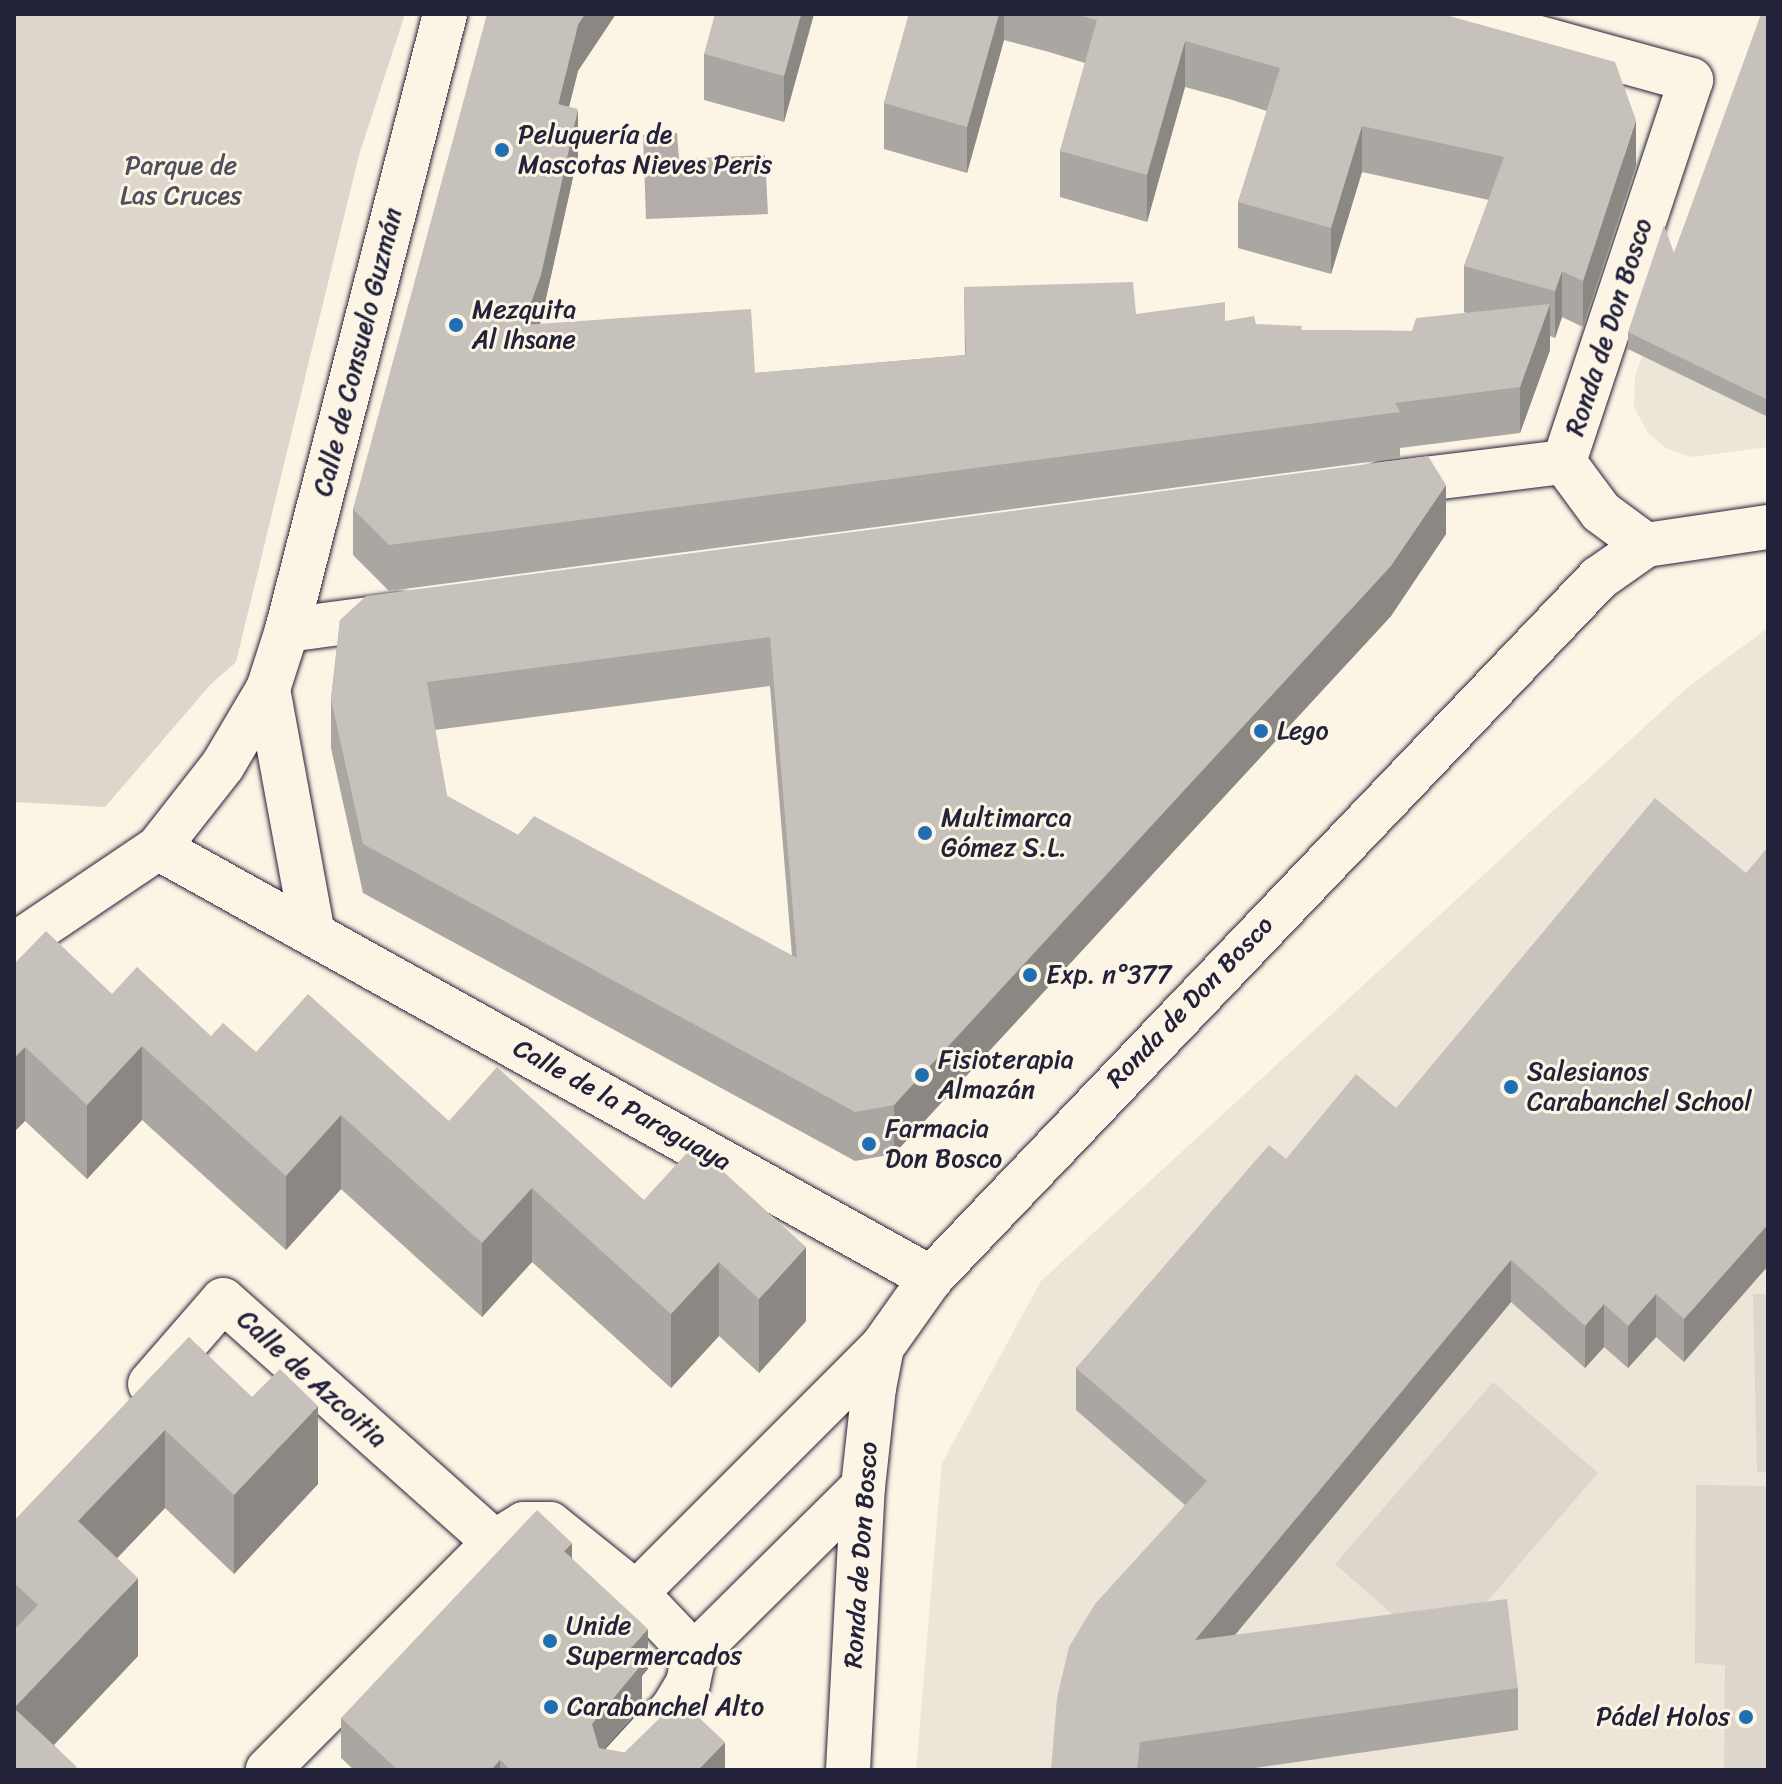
<!DOCTYPE html>
<meta charset="utf-8">
<style>
body{margin:0}
#map{position:relative;width:1782px;height:1784px;overflow:hidden;background:#fcf5e5;font-family:Sriracha,sans-serif}
div>[style]{position:absolute}
[style*='--x']{left:calc(var(--x)*1px);top:calc(var(--y)*1px);width:calc(var(--w)*1px);rotate:calc(var(--a)*1deg)}
.built>*{inset:0;background:#ece5d8}
.green>*{inset:0;background:#dcd6cc}
.water>*{inset:0;background:#b2adab}
.roads{filter:drop-shadow(0 0 2px #22223b) drop-shadow(0 0 2px #22223b)}
.street>*{height:44px;margin:-22px;padding:0 22px;transform-origin:22px;border-radius:22px;background:#fcf5e5}
.wall>*{inset:0;background:#aaa6a1}
.shaded-wall>*{inset:0;background:#8b8783}
.building>*{inset:0;background:#c6c1bb}
.dots>*{width:22px;height:22px;translate:-50% -50%;box-sizing:border-box;border:4px solid #fcf5e5;border-radius:50%}
span{translate:-50% -50%;white-space:nowrap;text-align:center;line-height:1.15;-webkit-text-stroke:6px #fcf5e5;paint-order:stroke}
.poi-label{font-size:26px;color:#22223b}
.left{translate:0 -50%;text-align:left}
.right{translate:-100% -50%;text-align:right}
.park-label{font-size:26px;color:#504f5f}
.street-label{font-size:26px;color:#22223b}
.frame{position:absolute;inset:0;border:16px solid #22223b;pointer-events:none}
</style>
<div id="map">
<div class="built">
<i style="clip-path:polygon(1768px 14px,1768px 447px,1691px 457px,1666px 448px,1648px 433px,1634px 407px,1635px 376px)"></i>
<i style="clip-path:polygon(1768px 628px,1768px 1770px,916px 1770px,942px 1463px,1041px 1281px,1688px 687px)"></i>
</div>
<div class="green">
<i style="clip-path:polygon(14px 14px,405px 14px,359px 155px,236px 662px,211px 684px,105px 807px,14px 802px)"></i>
<i style="clip-path:polygon(1753px 1294px,1768px 1294px,1768px 1472px,1757px 1472px)"></i>
<i style="clip-path:polygon(1493px 1382px,1598px 1473px,1440px 1656px,1335px 1564px)"></i>
<i style="clip-path:polygon(1696px 1485px,1768px 1486px,1768px 1770px,1724px 1770px,1725px 1665px,1695px 1663px)"></i>
</div>
<div class="water">
<i style="clip-path:polygon(677px 133px,679px 159px,765px 155px,768px 214px,646px 219px,643px 135px)"></i>
</div>
<div class="roads">
<div class="street">
<i style="--x:1452;--y:14;--w:248;--a:15.4"></i>
<i style="--x:1691;--y:80;--w:403;--a:108.4"></i>
<i style="--x:1564;--y:462;--w:62;--a:53.5"></i>
<i style="--x:1601;--y:512;--w:56;--a:36.3"></i>
<i style="--x:1384;--y:484;--w:181;--a:-7"></i>
<i style="--x:287;--y:630;--w:114;--a:-7.6"></i>
<i style="--x:268;--y:689;--w:248;--a:79.6"></i>
<i style="--x:158;--y:848;--w:885;--a:29.09"></i>
<i style="--x:14;--y:945;--w:174;--a:-34"></i>
<i style="--x:158;--y:848;--w:105;--a:-51.9"></i>
<i style="--x:223;--y:765;--w:88;--a:-59.4"></i>
<i style="--x:268;--y:689;--w:62;--a:-72.1"></i>
<i style="--x:287;--y:630;--w:636;--a:-75.61"></i>
<i style="--x:150;--y:1384;--w:111;--a:-49"></i>
<i style="--x:223;--y:1300;--w:364;--a:41.7"></i>
<i style="--x:495;--y:1542;--w:322;--a:134.9"></i>
<i style="--x:495;--y:1542;--w:34;--a:-32"></i>
<i style="--x:524;--y:1524;--w:26;--a:0"></i>
<i style="--x:550;--y:1524;--w:110;--a:38.7"></i>
<i style="--x:636;--y:1593;--w:84;--a:46.4"></i>
<i style="--x:636;--y:1593;--w:348;--a:-45"></i>
<i style="--x:616;--y:1770;--w:84;--a:-47.4"></i>
<i style="--x:673;--y:1708;--w:29;--a:-59"></i>
<i style="--x:688;--y:1683;--w:30;--a:-78"></i>
<i style="--x:694;--y:1654;--w:238;--a:-44.7"></i>
<i style="--x:848;--y:1770;--w:283;--a:-87"></i>
<i style="--x:863;--y:1487;--w:100;--a:-83.7"></i>
<i style="--x:874;--y:1388;--w:42;--a:-79"></i>
<i style="--x:882;--y:1347;--w:85;--a:-54.6"></i>
<i style="--x:931;--y:1278;--w:968;--a:-46.34"></i>
<i style="--x:1599;--y:578;--w:57;--a:-35.1"></i>
<i style="--x:1646;--y:545;--w:123;--a:-8.4"></i>
</div>
</div>
<div class="wall">
<i style="clip-path:polygon(814px 14px,784px 122px,704px 100px,704px 54px)"></i>
<i style="clip-path:polygon(909px 14px,1442px 14px,1636px 166px,1583px 327px,1562px 317px,1555px 338px,1550px 336px,1550px 350px,1520px 433px,1400px 448px,1400px 458px,389px 591px,353px 555px,353px 509px,578px 71px,569px 107px,578px 155px,540px 324px,755px 373px,965px 355px,964px 287px,1136px 314px,1225px 321px,1302px 330px,1412px 331px,1466px 313px,1464px 312px,1464px 266px,1489px 200px,1362px 172px,1331px 274px,1238px 248px,1238px 202px,1267px 111px,1229px 99px,1185px 87px,1147px 222px,1060px 197px,1060px 151px,1085px 63px,1049px 52px,1004px 40px,967px 173px,884px 149px,884px 103px)"></i>
<i style="clip-path:polygon(1768px 14px,1768px 417px,1628px 349px,1628px 332px,1674px 253px)"></i>
<i style="clip-path:polygon(evenodd,1446px 534px,1391px 616px,894px 1154px,855px 1161px,363px 893px,331px 748px,331px 699px,340px 620px,1446px 534px,770px 686px,792px 956px,518px 835px,447px 796px,435px 730px,770px 686px)"></i>
<i style="clip-path:polygon(1746px 873px,1684px 1362px,1656px 1337px,1628px 1368px,1604px 1347px,1585px 1368px,1511px 1302px,1235px 1635px,1518px 1688px,1518px 1730px,1241px 1770px,1051px 1770px,1185px 1505px,1076px 1410px,1076px 1368px,1286px 1159px,1396px 1108px)"></i>
<i style="clip-path:polygon(14px 964px,112px 994px,211px 1036px,449px 1121px,644px 1200px,806px 1321px,759px 1373px,719px 1336px,671px 1388px,532px 1262px,482px 1317px,341px 1189px,286px 1250px,142px 1120px,87px 1179px,25px 1121px,14px 1132px)"></i>
<i style="clip-path:polygon(189px 1337px,318px 1484px,234px 1574px,165px 1508px,117px 1558px,138px 1656px,54px 1745px,77px 1770px,14px 1770px,14px 1521px)"></i>
<i style="clip-path:polygon(572px 1558px,648px 1669px,642px 1676px,642px 1704px,604px 1749px,725px 1770px,354px 1770px,341px 1758px,341px 1718px)"></i>
</div>
<div class="shaded-wall">
<i style="clip-path:polygon(585px 14px,616px 14px,578px 71px,558px 150px,558px 104px,578px 24px)"></i>
<i style="clip-path:polygon(801px 14px,814px 14px,784px 122px,784px 76px)"></i>
<i style="clip-path:polygon(999px 14px,1004px 14px,1004px 40px,967px 173px,967px 127px)"></i>
<i style="clip-path:polygon(1185px 41px,1185px 87px,1147px 222px,1147px 175px)"></i>
<i style="clip-path:polygon(578px 109px,578px 155px,541px 321px,523px 371px,523px 325px)"></i>
<i style="clip-path:polygon(1636px 120px,1636px 166px,1583px 327px,1583px 281px)"></i>
<i style="clip-path:polygon(1362px 126px,1362px 172px,1331px 274px,1331px 228px)"></i>
<i style="clip-path:polygon(1562px 271px,1562px 317px,1555px 338px,1555px 291px)"></i>
<i style="clip-path:polygon(1550px 304px,1550px 350px,1520px 433px,1520px 387px)"></i>
<i style="clip-path:polygon(1446px 485px,1446px 534px,1391px 616px,894px 1154px,894px 1105px)"></i>
<i style="clip-path:polygon(142px 1046px,142px 1120px,87px 1179px,87px 1105px)"></i>
<i style="clip-path:polygon(25px 1047px,25px 1121px,14px 1132px,14px 1058px)"></i>
<i style="clip-path:polygon(341px 1115px,341px 1189px,286px 1250px,286px 1176px)"></i>
<i style="clip-path:polygon(532px 1188px,532px 1262px,482px 1317px,482px 1243px)"></i>
<i style="clip-path:polygon(1768px 1224px,1768px 1266px,1684px 1362px,1684px 1319px)"></i>
<i style="clip-path:polygon(806px 1247px,806px 1321px,759px 1373px,759px 1299px)"></i>
<i style="clip-path:polygon(1511px 1260px,1511px 1302px,1195px 1683px,1195px 1640px)"></i>
<i style="clip-path:polygon(719px 1262px,719px 1336px,671px 1388px,671px 1314px)"></i>
<i style="clip-path:polygon(1656px 1294px,1656px 1337px,1628px 1368px,1628px 1326px)"></i>
<i style="clip-path:polygon(1604px 1304px,1604px 1347px,1585px 1368px,1585px 1326px)"></i>
<i style="clip-path:polygon(318px 1406px,318px 1484px,234px 1574px,234px 1495px)"></i>
<i style="clip-path:polygon(165px 1430px,165px 1508px,78px 1599px,78px 1521px)"></i>
<i style="clip-path:polygon(572px 1543px,572px 1583px,564px 1551px)"></i>
<i style="clip-path:polygon(138px 1578px,138px 1656px,30px 1770px,14px 1708px)"></i>
<i style="clip-path:polygon(648px 1629px,648px 1669px,642px 1676px,642px 1704px,592px 1764px,592px 1724px,628px 1651px)"></i>
<i style="clip-path:polygon(725px 1742px,725px 1770px,698px 1770px)"></i>
<i style="clip-path:polygon(500px 1760px,500px 1770px,491px 1770px)"></i>
</div>
<div class="building">
<i style="clip-path:polygon(487px 14px,585px 14px,578px 24px,558px 104px,578px 109px,541px 275px,523px 325px,751px 309px,755px 373px,966px 355px,964px 287px,1133px 282px,1136px 314px,1225px 302px,1225px 321px,1254px 316px,1256px 324px,1302px 326px,1301px 330px,1412px 331px,1416px 318px,1550px 304px,1520px 387px,1395px 403px,1400px 412px,389px 545px,353px 509px)"></i>
<i style="clip-path:polygon(715px 14px,801px 14px,784px 76px,704px 54px)"></i>
<i style="clip-path:polygon(909px 14px,999px 14px,967px 127px,884px 103px)"></i>
<i style="clip-path:polygon(1075px 14px,1442px 14px,1615px 62px,1636px 120px,1583px 281px,1562px 271px,1555px 291px,1464px 266px,1504px 157px,1362px 126px,1331px 228px,1238px 202px,1280px 68px,1185px 41px,1147px 175px,1060px 151px,1097px 20px)"></i>
<i style="clip-path:polygon(1761px 14px,1768px 14px,1768px 400px,1628px 332px,1664px 225px,1674px 253px)"></i>
<i style="clip-path:polygon(evenodd,1428px 456px,1446px 485px,1391px 566px,894px 1105px,855px 1112px,363px 844px,331px 699px,340px 620px,366px 596px,1428px 456px,770px 637px,797px 958px,534px 816px,518px 835px,447px 796px,427px 682px,770px 637px)"></i>
<i style="clip-path:polygon(1655px 798px,1746px 873px,1768px 847px,1768px 1224px,1684px 1319px,1656px 1294px,1628px 1326px,1604px 1304px,1585px 1326px,1511px 1260px,1195px 1640px,1507px 1599px,1518px 1688px,1140px 1742px,1137px 1770px,1051px 1770px,1057px 1698px,1069px 1647px,1095px 1604px,1207px 1481px,1076px 1368px,1269px 1145px,1286px 1159px,1356px 1074px,1396px 1108px)"></i>
<i style="clip-path:polygon(46px 931px,112px 994px,137px 967px,211px 1036px,223px 1023px,256px 1052px,308px 994px,449px 1121px,497px 1067px,644px 1200px,694px 1145px,806px 1247px,759px 1299px,719px 1262px,671px 1314px,532px 1188px,482px 1243px,341px 1115px,286px 1176px,142px 1046px,87px 1105px,25px 1047px,14px 1058px,14px 964px)"></i>
<i style="clip-path:polygon(189px 1337px,252px 1397px,280px 1369px,318px 1406px,234px 1495px,165px 1430px,78px 1521px,138px 1578px,14px 1708px,77px 1767px,74px 1770px,14px 1770px,14px 1630px,38px 1605px,14px 1583px,14px 1521px)"></i>
<i style="clip-path:polygon(537px 1510px,572px 1543px,564px 1551px,648px 1629px,628px 1651px,642px 1664px,592px 1724px,599px 1748px,624px 1753px,679px 1699px,725px 1742px,698px 1770px,511px 1770px,500px 1760px,491px 1770px,398px 1770px,341px 1718px)"></i>
</div>
<div class="dots">
<i style="left:502px;top:150px;background:#1f6fb2"></i>
<i style="left:456px;top:325px;background:#1f6fb2"></i>
<i style="left:1261px;top:731px;background:#1f6fb2"></i>
<i style="left:925px;top:833px;background:#1f6fb2"></i>
<i style="left:1030px;top:975px;background:#1f6fb2"></i>
<i style="left:922px;top:1075px;background:#1f6fb2"></i>
<i style="left:1511px;top:1087px;background:#1f6fb2"></i>
<i style="left:869px;top:1144px;background:#1f6fb2"></i>
<i style="left:550px;top:1641px;background:#1f6fb2"></i>
<i style="left:551px;top:1707px;background:#1f6fb2"></i>
<i style="left:1746px;top:1717px;background:#1f6fb2"></i>
</div>
<div class="poi-label">
<span class="left" style="left:518px;top:150px">Peluquería de<br>Mascotas Nieves Peris</span>
<span class="left" style="left:472px;top:325px">Mezquita<br>Al Ihsane</span>
<span class="left" style="left:1277px;top:731px">Lego</span>
<span class="left" style="left:941px;top:833px">Multimarca<br>Gómez S.L.</span>
<span class="left" style="left:1046px;top:975px">Exp. n°377</span>
<span class="left" style="left:938px;top:1075px">Fisioterapia<br>Almazán</span>
<span class="left" style="left:1527px;top:1087px">Salesianos<br>Carabanchel School</span>
<span class="left" style="left:885px;top:1144px">Farmacia<br>Don Bosco</span>
<span class="left" style="left:566px;top:1641px">Unide<br>Supermercados</span>
<span class="left" style="left:567px;top:1707px">Carabanchel Alto</span>
<span class="right" style="left:1730px;top:1717px">Pádel Holos</span>
</div>
<div class="park-label">
<span style="left:181px;top:181px">Parque de<br>Las Cruces</span>
</div>
<div class="street-label">
<span style="left:1609px;top:327px;rotate:-72deg">Ronda de Don Bosco</span>
<span style="left:358px;top:352px;rotate:-76deg">Calle de Consuelo Guzmán</span>
<span style="left:1190px;top:1002px;rotate:-46deg">Ronda de Don Bosco</span>
<span style="left:622px;top:1105px;rotate:29deg">Calle de la Paraguaya</span>
<span style="left:312px;top:1379px;rotate:42deg">Calle de Azcoitia</span>
<span style="left:861px;top:1555px;rotate:-86deg">Ronda de Don Bosco</span>
</div>
<div class="frame"></div>
</div>
